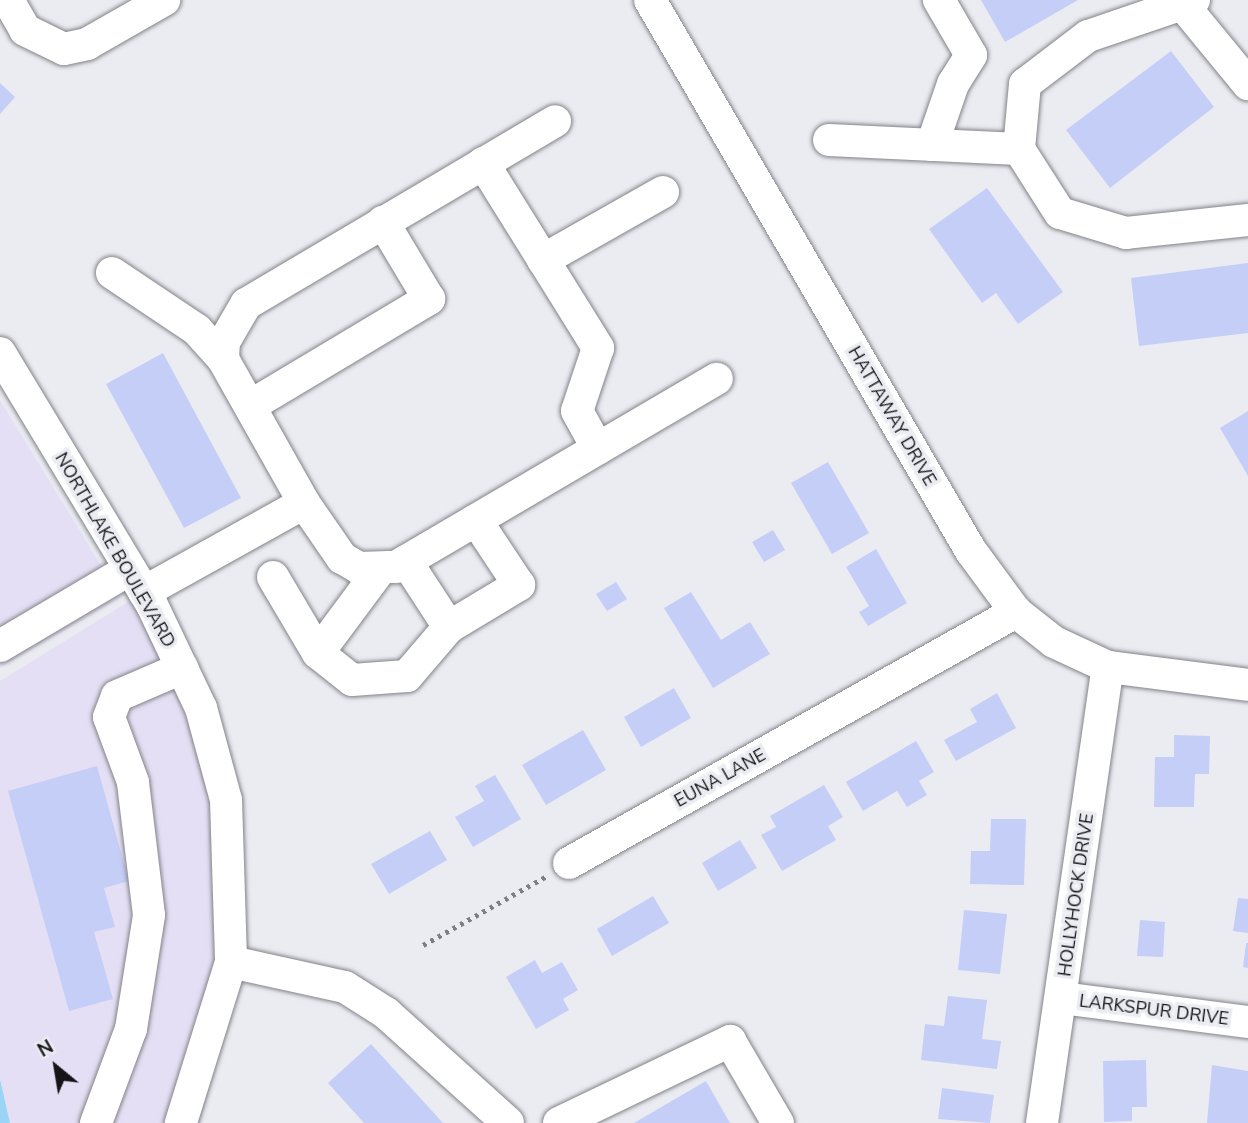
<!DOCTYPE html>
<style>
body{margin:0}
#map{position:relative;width:1248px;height:1123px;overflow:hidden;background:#ebecf2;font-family:"Nunito Sans",sans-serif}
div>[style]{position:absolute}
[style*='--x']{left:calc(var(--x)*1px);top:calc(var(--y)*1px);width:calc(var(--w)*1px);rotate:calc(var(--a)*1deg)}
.commercial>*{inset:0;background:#e5dff5}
.water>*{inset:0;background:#9bd5f6}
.building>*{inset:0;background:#c5cef6}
.path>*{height:4.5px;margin-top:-2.25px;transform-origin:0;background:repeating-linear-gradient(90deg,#7e7f83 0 3.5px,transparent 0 8.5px)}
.roads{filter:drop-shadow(0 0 2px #828389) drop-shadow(0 0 2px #828389)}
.minor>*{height:32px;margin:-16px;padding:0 16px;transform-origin:16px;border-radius:16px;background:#fff}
span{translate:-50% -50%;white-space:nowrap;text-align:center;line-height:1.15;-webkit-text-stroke:7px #ebecf2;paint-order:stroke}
.street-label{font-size:18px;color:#151517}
.north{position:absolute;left:21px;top:1032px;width:70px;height:70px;-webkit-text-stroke:5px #ebecf2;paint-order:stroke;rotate:330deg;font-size:19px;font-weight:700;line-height:28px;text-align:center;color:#151517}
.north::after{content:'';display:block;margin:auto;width:24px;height:32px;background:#151517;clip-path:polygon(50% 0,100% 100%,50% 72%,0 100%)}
</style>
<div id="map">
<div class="commercial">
<i style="clip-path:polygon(0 400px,121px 598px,0 668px)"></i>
<i style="clip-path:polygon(131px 600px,190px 711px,214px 801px,219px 959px,168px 1123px,10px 1123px,0 1079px,0 681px)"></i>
<i style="clip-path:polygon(240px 976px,200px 1123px,194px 1123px)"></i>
</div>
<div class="water">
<i style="clip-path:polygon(0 1079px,10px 1123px,0 1123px)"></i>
</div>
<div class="building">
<i style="clip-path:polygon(981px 0,1078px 0,1005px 42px)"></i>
<i style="clip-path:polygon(1171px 51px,1214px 107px,1110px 188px,1066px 130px)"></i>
<i style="clip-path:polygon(0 83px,15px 97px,0 114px)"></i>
<i style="clip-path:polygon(987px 188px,1063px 292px,1018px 324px,996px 293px,982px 303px,929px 229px)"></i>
<i style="clip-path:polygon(1248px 263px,1248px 333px,1139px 346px,1131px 278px)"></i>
<i style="clip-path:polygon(163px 353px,241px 498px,184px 528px,106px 384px)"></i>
<i style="clip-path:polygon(1248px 411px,1248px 476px,1220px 428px)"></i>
<i style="clip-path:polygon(828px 462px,869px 533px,832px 554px,791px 483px)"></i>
<i style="clip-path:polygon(773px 530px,785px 550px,764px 562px,752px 542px)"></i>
<i style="clip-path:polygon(876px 549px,907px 603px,868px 626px,859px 612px,869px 606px,846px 567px)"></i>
<i style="clip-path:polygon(616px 582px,627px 599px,607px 611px,596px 594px)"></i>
<i style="clip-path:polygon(691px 592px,721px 640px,750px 622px,770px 654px,713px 688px,664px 608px)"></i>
<i style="clip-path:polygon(674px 688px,691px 718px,641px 747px,624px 717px)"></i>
<i style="clip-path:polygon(997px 693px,1016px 728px,956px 761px,944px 740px,977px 722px,970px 709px)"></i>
<i style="clip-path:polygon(583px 730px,606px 770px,546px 805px,522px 765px)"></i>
<i style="clip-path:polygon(1174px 735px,1210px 736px,1209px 774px,1195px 774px,1194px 807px,1154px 807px,1155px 757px,1174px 757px)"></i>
<i style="clip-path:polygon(916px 741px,934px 772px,919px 781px,927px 795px,907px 807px,897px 791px,863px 811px,846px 782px)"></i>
<i style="clip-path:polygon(97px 766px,129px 881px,104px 888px,115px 927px,94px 932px,113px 999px,69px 1011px,8px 791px)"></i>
<i style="clip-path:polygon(495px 775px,521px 819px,473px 847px,455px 817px,484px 801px,475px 786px)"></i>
<i style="clip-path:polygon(824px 785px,843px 817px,828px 826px,836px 840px,782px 871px,761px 835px,776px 827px,770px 816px)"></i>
<i style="clip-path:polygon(991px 819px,1026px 819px,1024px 885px,970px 884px,971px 851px,990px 851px)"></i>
<i style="clip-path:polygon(430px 831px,447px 860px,389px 894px,371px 864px)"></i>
<i style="clip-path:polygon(740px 840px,757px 868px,718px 891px,702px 863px)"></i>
<i style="clip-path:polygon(653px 896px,669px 923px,612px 956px,597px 929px)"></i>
<i style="clip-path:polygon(1238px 898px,1248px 899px,1248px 933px,1233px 931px)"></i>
<i style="clip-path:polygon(964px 910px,1007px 914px,1000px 974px,958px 970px)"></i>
<i style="clip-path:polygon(1140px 920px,1165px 922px,1163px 957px,1137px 956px)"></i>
<i style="clip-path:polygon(1246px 943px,1248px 943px,1248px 968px,1243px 967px)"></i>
<i style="clip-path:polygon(535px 960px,542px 973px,562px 962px,578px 990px,563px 999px,569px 1010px,536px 1029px,506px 977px)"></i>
<i style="clip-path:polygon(948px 996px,987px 1000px,982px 1039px,1001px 1041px,997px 1069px,921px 1060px,925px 1024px,944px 1026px)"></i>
<i style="clip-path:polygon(371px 1044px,443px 1123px,364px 1123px,328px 1083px)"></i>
<i style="clip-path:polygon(1146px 1060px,1147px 1107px,1132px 1107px,1132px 1121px,1104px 1122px,1103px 1061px)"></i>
<i style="clip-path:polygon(1212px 1065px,1248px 1071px,1248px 1123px,1207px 1123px)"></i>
<i style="clip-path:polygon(706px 1081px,730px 1123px,634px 1123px)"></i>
<i style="clip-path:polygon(942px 1088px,994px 1095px,990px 1123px,938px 1119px)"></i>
</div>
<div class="path">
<i style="--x:423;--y:945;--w:142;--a:-29.1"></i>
</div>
<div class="roads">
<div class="minor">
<i style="--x:8;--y:0;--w:34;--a:60"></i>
<i style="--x:25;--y:30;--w:43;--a:26"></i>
<i style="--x:64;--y:49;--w:24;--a:-12"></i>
<i style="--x:87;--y:44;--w:89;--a:-29.7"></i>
<i style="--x:650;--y:0;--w:638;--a:59.78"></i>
<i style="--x:971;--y:551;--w:76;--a:53.6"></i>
<i style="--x:1016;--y:612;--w:48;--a:38.3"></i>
<i style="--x:1054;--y:642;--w:60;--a:24.8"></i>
<i style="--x:1108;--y:667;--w:141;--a:7.3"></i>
<i style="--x:1179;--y:0;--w:109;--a:50.6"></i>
<i style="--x:1194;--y:0;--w:112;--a:161.2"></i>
<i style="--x:1088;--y:36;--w:79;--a:142.7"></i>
<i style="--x:1025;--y:84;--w:65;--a:95.3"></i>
<i style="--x:1019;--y:149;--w:76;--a:57.4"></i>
<i style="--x:1060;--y:213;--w:69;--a:16.9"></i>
<i style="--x:1126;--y:233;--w:123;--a:-6.1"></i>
<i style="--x:829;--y:140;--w:190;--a:2.7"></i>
<i style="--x:932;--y:145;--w:65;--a:-71"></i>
<i style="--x:953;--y:84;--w:34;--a:-58"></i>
<i style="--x:971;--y:55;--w:64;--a:-120.2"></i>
<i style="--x:483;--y:163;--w:218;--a:58.1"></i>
<i style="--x:598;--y:348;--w:66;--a:108.4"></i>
<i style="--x:577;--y:411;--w:43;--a:61.1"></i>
<i style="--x:543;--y:260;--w:138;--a:-29.5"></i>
<i style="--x:112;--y:273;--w:102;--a:33.8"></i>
<i style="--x:197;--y:330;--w:39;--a:48"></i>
<i style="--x:223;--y:359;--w:165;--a:60.6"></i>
<i style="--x:304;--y:503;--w:183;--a:150.9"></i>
<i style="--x:0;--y:353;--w:294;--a:58.9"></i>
<i style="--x:152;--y:605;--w:114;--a:64.6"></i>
<i style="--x:201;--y:708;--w:95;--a:74.8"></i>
<i style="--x:226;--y:800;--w:162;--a:88.2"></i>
<i style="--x:231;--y:962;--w:169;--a:107.3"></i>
<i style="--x:223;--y:359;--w:17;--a:-87"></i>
<i style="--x:224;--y:342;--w:44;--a:-59.9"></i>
<i style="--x:246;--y:304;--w:359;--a:-30.6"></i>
<i style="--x:250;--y:406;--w:209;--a:-30.9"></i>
<i style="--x:429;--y:299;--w:90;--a:-120.9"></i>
<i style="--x:304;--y:503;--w:67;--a:55.4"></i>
<i style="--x:342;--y:558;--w:20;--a:30"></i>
<i style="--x:359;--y:568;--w:37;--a:-2"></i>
<i style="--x:396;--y:567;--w:372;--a:-30.4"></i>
<i style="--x:406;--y:561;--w:79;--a:56.9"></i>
<i style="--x:449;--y:627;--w:82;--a:-31"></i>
<i style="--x:519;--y:585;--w:78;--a:-123.5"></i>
<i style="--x:273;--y:577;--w:88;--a:59.4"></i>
<i style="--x:318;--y:653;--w:102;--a:-53.4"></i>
<i style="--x:0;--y:646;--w:151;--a:-30.6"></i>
<i style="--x:318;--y:653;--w:43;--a:38.5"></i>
<i style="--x:352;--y:680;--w:55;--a:-4.2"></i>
<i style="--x:407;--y:676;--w:65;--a:-49.4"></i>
<i style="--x:569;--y:863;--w:513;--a:-29.32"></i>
<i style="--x:231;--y:962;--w:117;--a:12.4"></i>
<i style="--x:345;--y:987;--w:49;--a:32.4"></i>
<i style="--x:386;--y:1013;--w:164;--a:42"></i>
<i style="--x:1061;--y:998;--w:189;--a:7.3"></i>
<i style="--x:96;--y:1123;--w:100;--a:-69.6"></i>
<i style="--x:131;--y:1029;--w:115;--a:-81"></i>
<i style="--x:149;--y:915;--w:134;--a:-96.9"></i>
<i style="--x:133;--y:782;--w:69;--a:-110.3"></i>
<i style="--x:109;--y:717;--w:22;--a:-69"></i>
<i style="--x:117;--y:696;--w:71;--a:-23.3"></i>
<i style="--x:559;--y:1123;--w:190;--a:-25.6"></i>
<i style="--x:730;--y:1041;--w:95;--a:59.7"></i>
<i style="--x:1042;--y:1123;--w:461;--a:-81.8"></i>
</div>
</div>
<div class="street-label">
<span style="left:892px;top:416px;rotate:60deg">HATTAWAY DRIVE</span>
<span style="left:115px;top:550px;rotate:60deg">NORTHLAKE BOULEVARD</span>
<span style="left:720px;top:778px;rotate:-29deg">EUNA LANE</span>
<span style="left:1076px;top:895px;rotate:-82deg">HOLLYHOCK DRIVE</span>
<span style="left:1154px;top:1010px;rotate:7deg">LARKSPUR DRIVE</span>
</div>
<div class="north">N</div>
</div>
